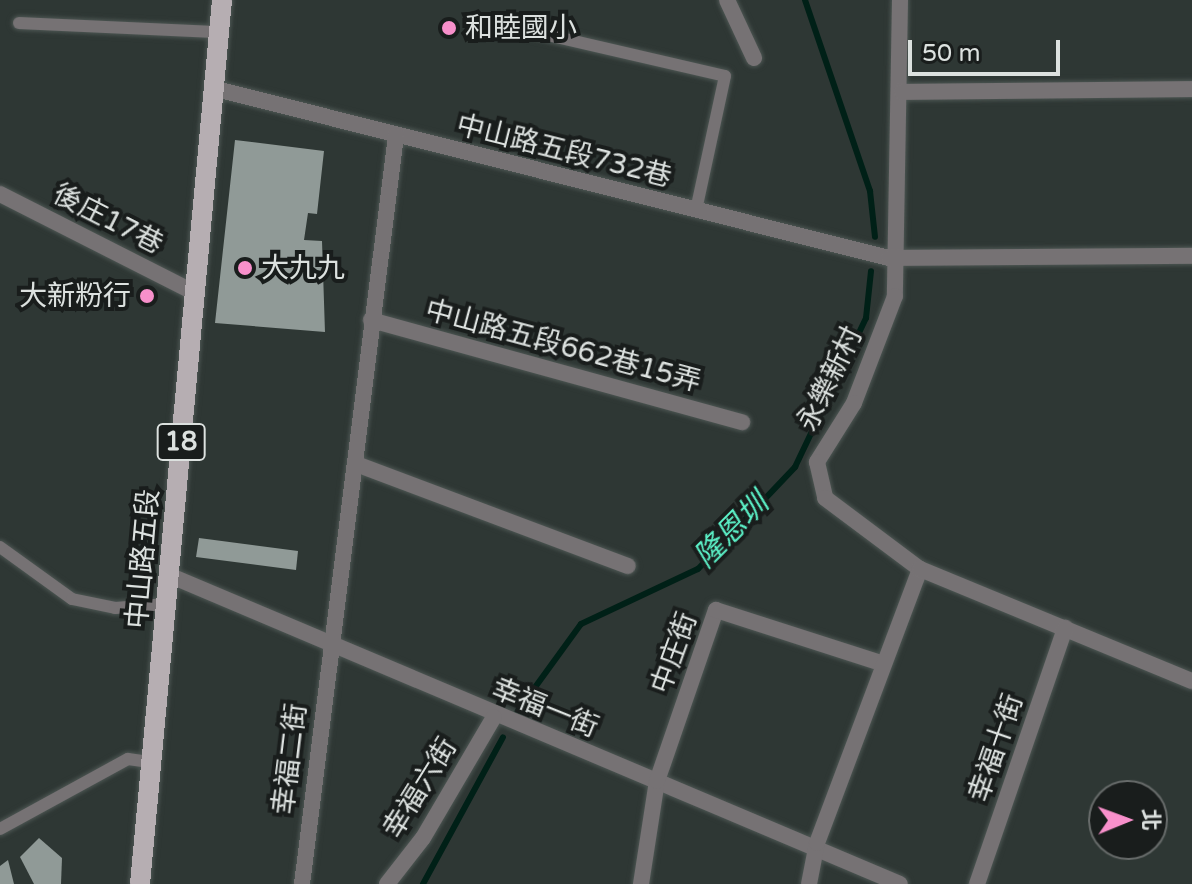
<!DOCTYPE html>
<meta charset="utf-8">
<style>
body{margin:0}
#map{position:relative;width:1192px;height:884px;overflow:hidden;background:#2e3734;font-family:"Varela Round","Noto Sans TC",sans-serif}
div>[style]{position:absolute}
[style*='--x']{left:calc(var(--x)*1px);top:calc(var(--y)*1px);width:calc(var(--w)*1px);rotate:calc(var(--a)*1deg)}
.stream>*{height:6px;margin:-3px;padding:0 3px;transform-origin:3px;border-radius:3px;background:#002017}
.building>*{inset:0;background:#909a97}
.roads{filter:drop-shadow(0 0 2px #4d5653) drop-shadow(0 0 2px #4d5653)}
.service>*{height:12px;margin:-6px;padding:0 6px;transform-origin:6px;border-radius:6px;background:#767274}
.minor>*{height:16px;margin:-8px;padding:0 8px;transform-origin:8px;border-radius:8px;background:#767274}
.primary>*{height:20px;margin:-10px;padding:0 10px;transform-origin:10px;border-radius:10px;background:#b6aeb2}
.dots>*{width:22px;height:22px;translate:-50% -50%;box-sizing:border-box;border:4px solid #191d1c;border-radius:50%}
span{translate:-50% -50%;white-space:nowrap;text-align:center;line-height:1.15;-webkit-text-stroke:8px #191d1c;paint-order:stroke}
.shield-label span{padding:2px 6px;background:#191d1c;border:2px solid;border-radius:6px;-webkit-text-stroke-width:0}
.shield-label{font-size:26px;color:#dce1df;font-weight:700}
.poi-label{font-size:28px;color:#dce1df}
.left{translate:0 -50%;text-align:left}
.right{translate:-100% -50%;text-align:right}
.street-label{font-size:28px;color:#dce1df}
.water-label{font-size:30px;color:#5cf2c8;font-style:italic}
.north{position:absolute;left:1088px;top:780px;width:80px;height:80px;box-sizing:border-box;background:#191d1c;border:2px solid #676b6a;border-radius:50%;rotate:89deg;font-size:22px;font-weight:700;line-height:32px;text-align:center;color:#dce1df}
.north::after{content:'';display:block;margin:auto;width:28px;height:36px;background:#f890cb;clip-path:polygon(50% 0,100% 100%,50% 72%,0 100%)}
.scale{position:absolute;left:908px;top:40px;width:152px;height:36px;box-sizing:border-box;border:4px solid #dce1df;border-top:0;padding-left:10px;font-size:24px;line-height:28px;white-space:nowrap;color:#dce1df;-webkit-text-stroke:6px #191d1c;paint-order:stroke}
</style>
<div id="map">
<div class="stream">
<i style="--x:805;--y:0;--w:202;--a:71.2"></i>
<i style="--x:870;--y:191;--w:46;--a:83.8"></i>
<i style="--x:512;--y:719;--w:117;--a:-54"></i>
<i style="--x:581;--y:624;--w:129;--a:-25.2"></i>
<i style="--x:698;--y:569;--w:141;--a:-46.4"></i>
<i style="--x:795;--y:467;--w:165;--a:-64.5"></i>
<i style="--x:866;--y:318;--w:47;--a:-83.9"></i>
<i style="--x:423;--y:884;--w:167;--a:-61.4"></i>
</div>
<div class="building">
<i style="clip-path:polygon(235px 140px,324px 151px,317px 214px,308px 213px,304px 240px,322px 241px,325px 332px,215px 323px)"></i>
<i style="clip-path:polygon(199px 538px,298px 551px,296px 570px,196px 557px)"></i>
<i style="clip-path:polygon(39px 838px,62px 858px,61px 884px,34px 884px,20px 857px)"></i>
<i style="clip-path:polygon(8px 860px,14px 884px,0 884px,0 866px)"></i>
</div>
<div class="roads">
<div class="service">
<i style="--x:19;--y:23;--w:201;--a:2.6"></i>
<i style="--x:526;--y:30;--w:204;--a:13"></i>
<i style="--x:725;--y:76;--w:137;--a:102.2"></i>
<i style="--x:0;--y:547;--w:89;--a:35.8"></i>
<i style="--x:72;--y:599;--w:44;--a:11.8"></i>
<i style="--x:115;--y:608;--w:52;--a:-4.4"></i>
<i style="--x:0;--y:829;--w:146;--a:-28.7"></i>
<i style="--x:128;--y:759;--w:27;--a:8"></i>
</div>
<div class="minor">
<i style="--x:727;--y:0;--w:64;--a:65"></i>
<i style="--x:900;--y:0;--w:296;--a:91"></i>
<i style="--x:895;--y:296;--w:115;--a:111"></i>
<i style="--x:854;--y:403;--w:70;--a:122.1"></i>
<i style="--x:817;--y:462;--w:37;--a:77"></i>
<i style="--x:825;--y:498;--w:119;--a:36.8"></i>
<i style="--x:216;--y:89;--w:694;--a:14.1"></i>
<i style="--x:889;--y:258;--w:303;--a:-0.4"></i>
<i style="--x:902;--y:92;--w:290;--a:-0.6"></i>
<i style="--x:0;--y:194;--w:214;--a:26.9"></i>
<i style="--x:371;--y:320;--w:385;--a:15.4"></i>
<i style="--x:359;--y:465;--w:287;--a:20.6"></i>
<i style="--x:171;--y:576;--w:791;--a:22.9"></i>
<i style="--x:302;--y:884;--w:754;--a:-82.84"></i>
<i style="--x:387;--y:884;--w:58;--a:-52"></i>
<i style="--x:423;--y:838;--w:140;--a:-59.6"></i>
<i style="--x:641;--y:884;--w:104;--a:-81.2"></i>
<i style="--x:657;--y:781;--w:181;--a:-71"></i>
<i style="--x:716;--y:610;--w:176;--a:17.8"></i>
<i style="--x:809;--y:884;--w:42;--a:-79"></i>
<i style="--x:817;--y:843;--w:293;--a:-69.4"></i>
<i style="--x:920;--y:569;--w:294;--a:22.4"></i>
<i style="--x:977;--y:884;--w:271;--a:-71"></i>
</div>
<div class="primary">
<i style="--x:140;--y:884;--w:888;--a:-84.7"></i>
</div>
</div>
<div class="dots">
<i style="left:449px;top:28px;background:#f890cb"></i>
<i style="left:245px;top:268px;background:#f890cb"></i>
<i style="left:147px;top:296px;background:#f890cb"></i>
</div>
<div class="shield-label">
<span style="left:181px;top:442px">18</span>
</div>
<div class="poi-label">
<span class="left" style="left:465px;top:28px">和睦國小</span>
<span class="left" style="left:261px;top:268px">大九九</span>
<span class="right" style="left:131px;top:296px">大新粉行</span>
</div>
<div class="street-label">
<span style="left:564px;top:151px;rotate:14deg">中山路五段732巷</span>
<span style="left:108px;top:219px;rotate:27deg">後庄17巷</span>
<span style="left:563px;top:346px;rotate:15deg">中山路五段662巷15弄</span>
<span style="left:830px;top:379px;rotate:-64deg">永樂新村</span>
<span style="left:143px;top:559px;rotate:-85deg">中山路五段</span>
<span style="left:674px;top:653px;rotate:-70deg">中庄街</span>
<span style="left:545px;top:708px;rotate:22deg">幸福一街</span>
<span style="left:996px;top:748px;rotate:-71deg">幸福十街</span>
<span style="left:290px;top:759px;rotate:-83deg">幸福二街</span>
<span style="left:420px;top:788px;rotate:-58deg">幸福六街</span>
</div>
<div class="water-label">
<span style="left:732px;top:531px;rotate:-45deg">隆恩圳</span>
</div>
<div class="north">北</div>
<div class="scale">50 m</div>
</div>
